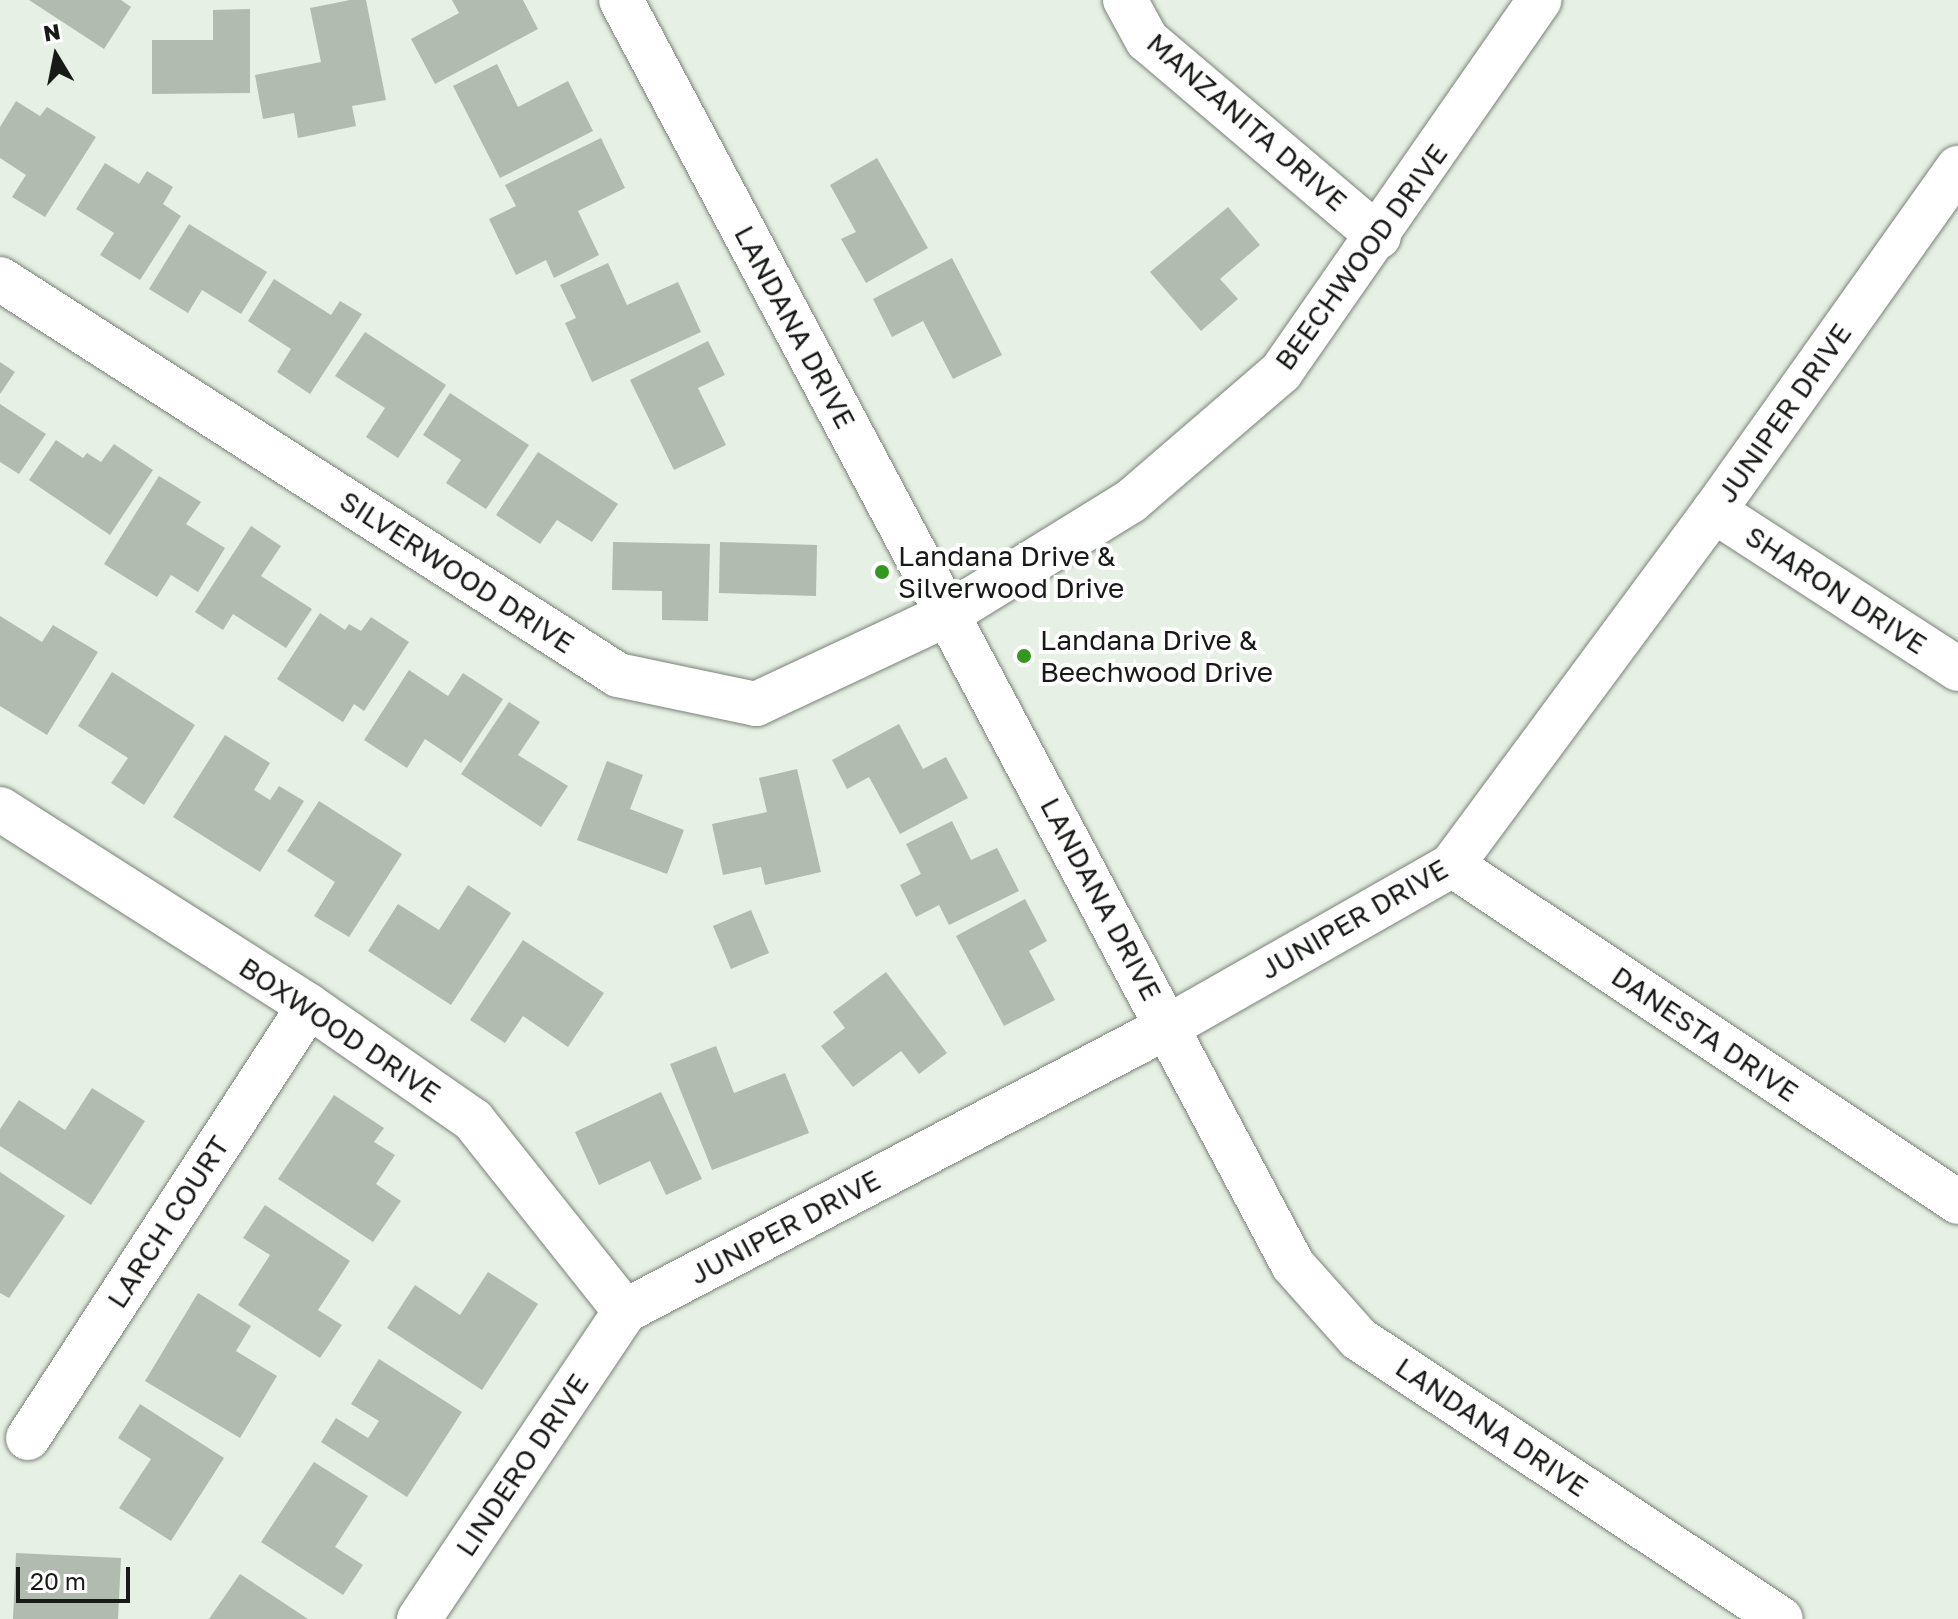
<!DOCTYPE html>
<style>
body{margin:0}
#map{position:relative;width:1958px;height:1619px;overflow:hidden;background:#e6f0e4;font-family:"Golos Text",sans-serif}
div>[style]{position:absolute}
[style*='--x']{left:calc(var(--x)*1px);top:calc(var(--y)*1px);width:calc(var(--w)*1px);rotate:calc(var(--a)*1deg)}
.building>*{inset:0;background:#b2bbb0}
.roads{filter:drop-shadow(0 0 2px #7a8278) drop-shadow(0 0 2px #7a8278)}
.minor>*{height:44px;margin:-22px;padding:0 22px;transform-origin:22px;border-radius:22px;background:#fff}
.tertiary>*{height:44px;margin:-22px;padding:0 22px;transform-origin:22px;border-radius:22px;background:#fff}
.dots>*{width:22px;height:22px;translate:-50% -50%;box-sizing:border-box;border:4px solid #fff;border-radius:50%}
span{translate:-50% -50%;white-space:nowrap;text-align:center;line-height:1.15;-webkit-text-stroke:8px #fff;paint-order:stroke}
.street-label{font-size:28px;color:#171a16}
.poi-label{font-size:28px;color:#171a16}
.left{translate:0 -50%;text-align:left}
.north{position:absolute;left:16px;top:16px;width:80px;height:80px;-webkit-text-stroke:6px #fff;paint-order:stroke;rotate:350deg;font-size:22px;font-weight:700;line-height:32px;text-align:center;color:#171a16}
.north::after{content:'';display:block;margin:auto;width:28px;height:36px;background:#171a16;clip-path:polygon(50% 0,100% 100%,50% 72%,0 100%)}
.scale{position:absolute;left:16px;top:1567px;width:114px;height:36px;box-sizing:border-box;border:4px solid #171a16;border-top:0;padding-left:10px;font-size:24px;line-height:28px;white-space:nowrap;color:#171a16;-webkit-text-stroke:6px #fff;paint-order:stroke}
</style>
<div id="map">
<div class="building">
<i style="clip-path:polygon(29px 0,121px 0,131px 7px,104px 49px)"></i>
<i style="clip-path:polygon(350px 0,366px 0,386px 100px,352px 106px,356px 126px,298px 138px,294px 113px,263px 119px,255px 75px,321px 62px,310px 8px)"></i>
<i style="clip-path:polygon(452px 0,523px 0,538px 29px,435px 84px,411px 39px,459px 13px)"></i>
<i style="clip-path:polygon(250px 9px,250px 93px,152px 94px,152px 40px,213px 40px,213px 10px)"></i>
<i style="clip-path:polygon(497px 64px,518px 107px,568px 81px,593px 131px,500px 178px,453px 86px)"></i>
<i style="clip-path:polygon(16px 101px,40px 116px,47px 107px,96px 137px,45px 217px,12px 197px,26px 175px,0 158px,0 127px)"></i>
<i style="clip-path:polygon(601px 138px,625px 188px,578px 211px,599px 255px,554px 278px,546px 260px,516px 275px,489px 219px,516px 206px,505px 185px)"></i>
<i style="clip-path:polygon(877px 158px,928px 248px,866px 283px,841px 239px,856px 232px,830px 185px)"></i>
<i style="clip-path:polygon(105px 163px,139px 184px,147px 171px,173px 187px,163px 204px,181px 216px,140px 280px,100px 255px,114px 233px,76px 209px)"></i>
<i style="clip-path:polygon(1228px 207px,1260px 245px,1220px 279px,1238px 299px,1201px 331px,1150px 272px)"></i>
<i style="clip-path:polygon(189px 224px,267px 272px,241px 314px,202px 290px,188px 313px,149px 289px)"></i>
<i style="clip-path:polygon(952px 258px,1002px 355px,953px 379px,923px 321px,892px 337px,873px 299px)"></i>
<i style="clip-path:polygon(608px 263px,627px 305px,678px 282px,701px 332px,592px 382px,565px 323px,576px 318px,560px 285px)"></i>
<i style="clip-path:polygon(274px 279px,331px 315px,340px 301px,362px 314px,310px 394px,277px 372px,291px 349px,248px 321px)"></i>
<i style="clip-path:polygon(365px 332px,446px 385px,398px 458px,366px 437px,385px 408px,335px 376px)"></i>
<i style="clip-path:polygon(708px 341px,725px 375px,698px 388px,726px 445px,674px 470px,630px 380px)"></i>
<i style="clip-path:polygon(0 362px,15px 372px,0 394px)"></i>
<i style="clip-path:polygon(450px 393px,529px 445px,486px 509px,446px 483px,461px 460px,423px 435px)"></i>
<i style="clip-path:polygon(0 404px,46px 434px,19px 474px,0 462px)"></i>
<i style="clip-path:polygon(56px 440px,83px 458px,87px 453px,101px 462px,114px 444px,153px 470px,110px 535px,29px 480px)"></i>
<i style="clip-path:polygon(538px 452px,618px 504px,592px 542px,557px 520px,540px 544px,496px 515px)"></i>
<i style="clip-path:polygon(159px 476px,201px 502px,186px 524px,225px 548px,198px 592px,171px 575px,157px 597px,104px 564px)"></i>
<i style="clip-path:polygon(251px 526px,281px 546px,261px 576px,312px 609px,286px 648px,233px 614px,223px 630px,195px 612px)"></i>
<i style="clip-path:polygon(613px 542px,710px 544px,708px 621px,662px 620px,662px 591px,612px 590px)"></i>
<i style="clip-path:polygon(720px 542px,817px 545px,816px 596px,719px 593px)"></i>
<i style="clip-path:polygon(320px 613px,345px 630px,349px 624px,361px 631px,371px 617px,409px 642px,364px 711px,354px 704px,343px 722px,277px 679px)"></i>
<i style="clip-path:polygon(0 616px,42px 642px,53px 625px,98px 652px,47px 735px,0 706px)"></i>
<i style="clip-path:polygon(409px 670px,448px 696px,463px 673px,503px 699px,461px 763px,425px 739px,407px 768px,364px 740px)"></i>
<i style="clip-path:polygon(112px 672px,195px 725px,144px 805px,111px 783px,128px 758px,78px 726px)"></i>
<i style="clip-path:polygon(509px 702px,540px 722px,518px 755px,568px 786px,541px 827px,461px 774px)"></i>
<i style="clip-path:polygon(899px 724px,923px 769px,946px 757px,968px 798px,900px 834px,869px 777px,847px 789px,832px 760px)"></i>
<i style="clip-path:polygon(225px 735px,270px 763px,254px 790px,270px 800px,279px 786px,304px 801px,260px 872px,173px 817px)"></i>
<i style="clip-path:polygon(607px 761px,643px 775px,630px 809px,684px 830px,667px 874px,577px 840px)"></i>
<i style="clip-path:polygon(797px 769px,821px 872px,765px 885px,761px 867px,723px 875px,712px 824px,767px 812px,759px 778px)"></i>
<i style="clip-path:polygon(319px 801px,402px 854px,349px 937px,314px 916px,335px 882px,287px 851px)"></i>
<i style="clip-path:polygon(952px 821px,971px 860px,997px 848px,1019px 891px,949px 925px,939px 905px,916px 917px,900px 885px,921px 874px,906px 844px)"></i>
<i style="clip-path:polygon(468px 885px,511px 913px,451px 1005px,368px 951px,398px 904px,439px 930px)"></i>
<i style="clip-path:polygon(1025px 899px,1047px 941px,1029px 951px,1055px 1000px,1004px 1026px,956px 936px)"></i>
<i style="clip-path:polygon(751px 910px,769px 953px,731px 969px,713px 926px)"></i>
<i style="clip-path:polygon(523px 940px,604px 993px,568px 1047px,523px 1016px,505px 1043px,470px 1020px)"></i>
<i style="clip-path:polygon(886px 972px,947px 1053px,919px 1074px,901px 1051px,853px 1087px,821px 1046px,845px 1028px,833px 1012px)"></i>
<i style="clip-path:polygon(716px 1046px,734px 1093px,785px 1073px,809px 1133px,712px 1170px,670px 1064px)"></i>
<i style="clip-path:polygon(92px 1088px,145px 1121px,91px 1205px,0 1146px,0 1129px,19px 1100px,65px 1130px)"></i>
<i style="clip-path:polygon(661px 1092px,702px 1179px,666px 1195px,650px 1161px,599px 1185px,575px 1132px)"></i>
<i style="clip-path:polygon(334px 1095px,384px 1128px,374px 1142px,395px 1155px,376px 1184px,401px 1201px,373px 1242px,278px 1179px)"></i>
<i style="clip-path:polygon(0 1172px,65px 1216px,9px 1298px,0 1293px)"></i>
<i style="clip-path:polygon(265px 1205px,350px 1261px,318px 1310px,342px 1325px,320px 1358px,238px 1305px,270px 1255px,243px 1238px)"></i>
<i style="clip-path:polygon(488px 1272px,538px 1304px,482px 1390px,387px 1328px,415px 1285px,460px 1315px)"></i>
<i style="clip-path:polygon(198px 1293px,251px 1326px,236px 1351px,277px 1376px,240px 1438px,145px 1381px)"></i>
<i style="clip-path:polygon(379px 1359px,462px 1412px,407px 1497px,321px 1442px,336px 1418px,368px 1438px,379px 1421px,351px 1404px)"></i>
<i style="clip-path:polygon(140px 1404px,224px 1458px,171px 1541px,119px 1508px,151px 1459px,118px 1438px)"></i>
<i style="clip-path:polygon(314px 1462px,368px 1496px,335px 1547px,363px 1565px,343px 1595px,261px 1542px)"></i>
<i style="clip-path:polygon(16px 1553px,121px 1558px,118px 1619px,13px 1619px)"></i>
<i style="clip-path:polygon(240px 1574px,308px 1619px,209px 1619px)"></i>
</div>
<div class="roads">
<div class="minor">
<i style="--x:1125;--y:0;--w:46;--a:61.2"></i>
<i style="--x:1147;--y:40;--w:304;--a:40.3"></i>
<i style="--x:0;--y:279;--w:734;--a:32.65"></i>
<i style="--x:618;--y:675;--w:141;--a:11.9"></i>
<i style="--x:756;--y:704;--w:212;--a:-25.1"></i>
<i style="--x:948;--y:614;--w:215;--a:-31.7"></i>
<i style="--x:1131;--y:501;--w:198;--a:-40.7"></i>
<i style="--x:1281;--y:372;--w:453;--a:-55.2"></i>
<i style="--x:1714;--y:511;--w:291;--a:32.9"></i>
<i style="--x:0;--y:809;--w:366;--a:32.5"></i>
<i style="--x:309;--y:1006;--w:200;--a:34.8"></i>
<i style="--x:473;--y:1120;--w:244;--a:51.5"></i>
<i style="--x:1452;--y:865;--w:608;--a:33.66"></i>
<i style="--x:28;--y:1438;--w:515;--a:-56.96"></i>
<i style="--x:419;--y:1619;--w:371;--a:-56.2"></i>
<i style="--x:625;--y:1311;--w:614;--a:-27.65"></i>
<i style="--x:1169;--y:1026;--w:326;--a:-29.6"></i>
<i style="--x:1452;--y:865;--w:440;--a:-53.5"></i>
<i style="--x:1714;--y:511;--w:421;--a:-54.6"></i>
</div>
<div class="tertiary">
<i style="--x:621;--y:0;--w:1432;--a:62.02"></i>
<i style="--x:1293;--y:1265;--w:99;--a:48.3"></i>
<i style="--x:1359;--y:1339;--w:506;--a:33.56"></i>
</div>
</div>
<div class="dots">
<i style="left:882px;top:572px;background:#32981f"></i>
<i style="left:1024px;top:656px;background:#32981f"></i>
</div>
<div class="street-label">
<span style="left:1247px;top:122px;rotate:41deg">MANZANITA DRIVE</span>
<span style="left:1361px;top:257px;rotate:-54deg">BEECHWOOD DRIVE</span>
<span style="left:795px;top:327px;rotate:62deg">LANDANA DRIVE</span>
<span style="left:1784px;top:413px;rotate:-55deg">JUNIPER DRIVE</span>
<span style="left:457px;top:572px;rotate:33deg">SILVERWOOD DRIVE</span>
<span style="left:1836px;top:590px;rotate:33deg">SHARON DRIVE</span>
<span style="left:1101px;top:899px;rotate:62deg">LANDANA DRIVE</span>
<span style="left:1354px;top:919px;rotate:-30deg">JUNIPER DRIVE</span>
<span style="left:340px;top:1030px;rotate:34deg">BOXWOOD DRIVE</span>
<span style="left:1705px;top:1034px;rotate:34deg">DANESTA DRIVE</span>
<span style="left:168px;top:1222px;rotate:-57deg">LARCH COURT</span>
<span style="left:785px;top:1227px;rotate:-28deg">JUNIPER DRIVE</span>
<span style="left:1492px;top:1427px;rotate:34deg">LANDANA DRIVE</span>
<span style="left:522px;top:1465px;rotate:-56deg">LINDERO DRIVE</span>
</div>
<div class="poi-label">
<span class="left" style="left:898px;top:572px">Landana Drive &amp;<br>Silverwood Drive</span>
<span class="left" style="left:1040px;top:656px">Landana Drive &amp;<br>Beechwood Drive</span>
</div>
<div class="north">N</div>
<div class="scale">20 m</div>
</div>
